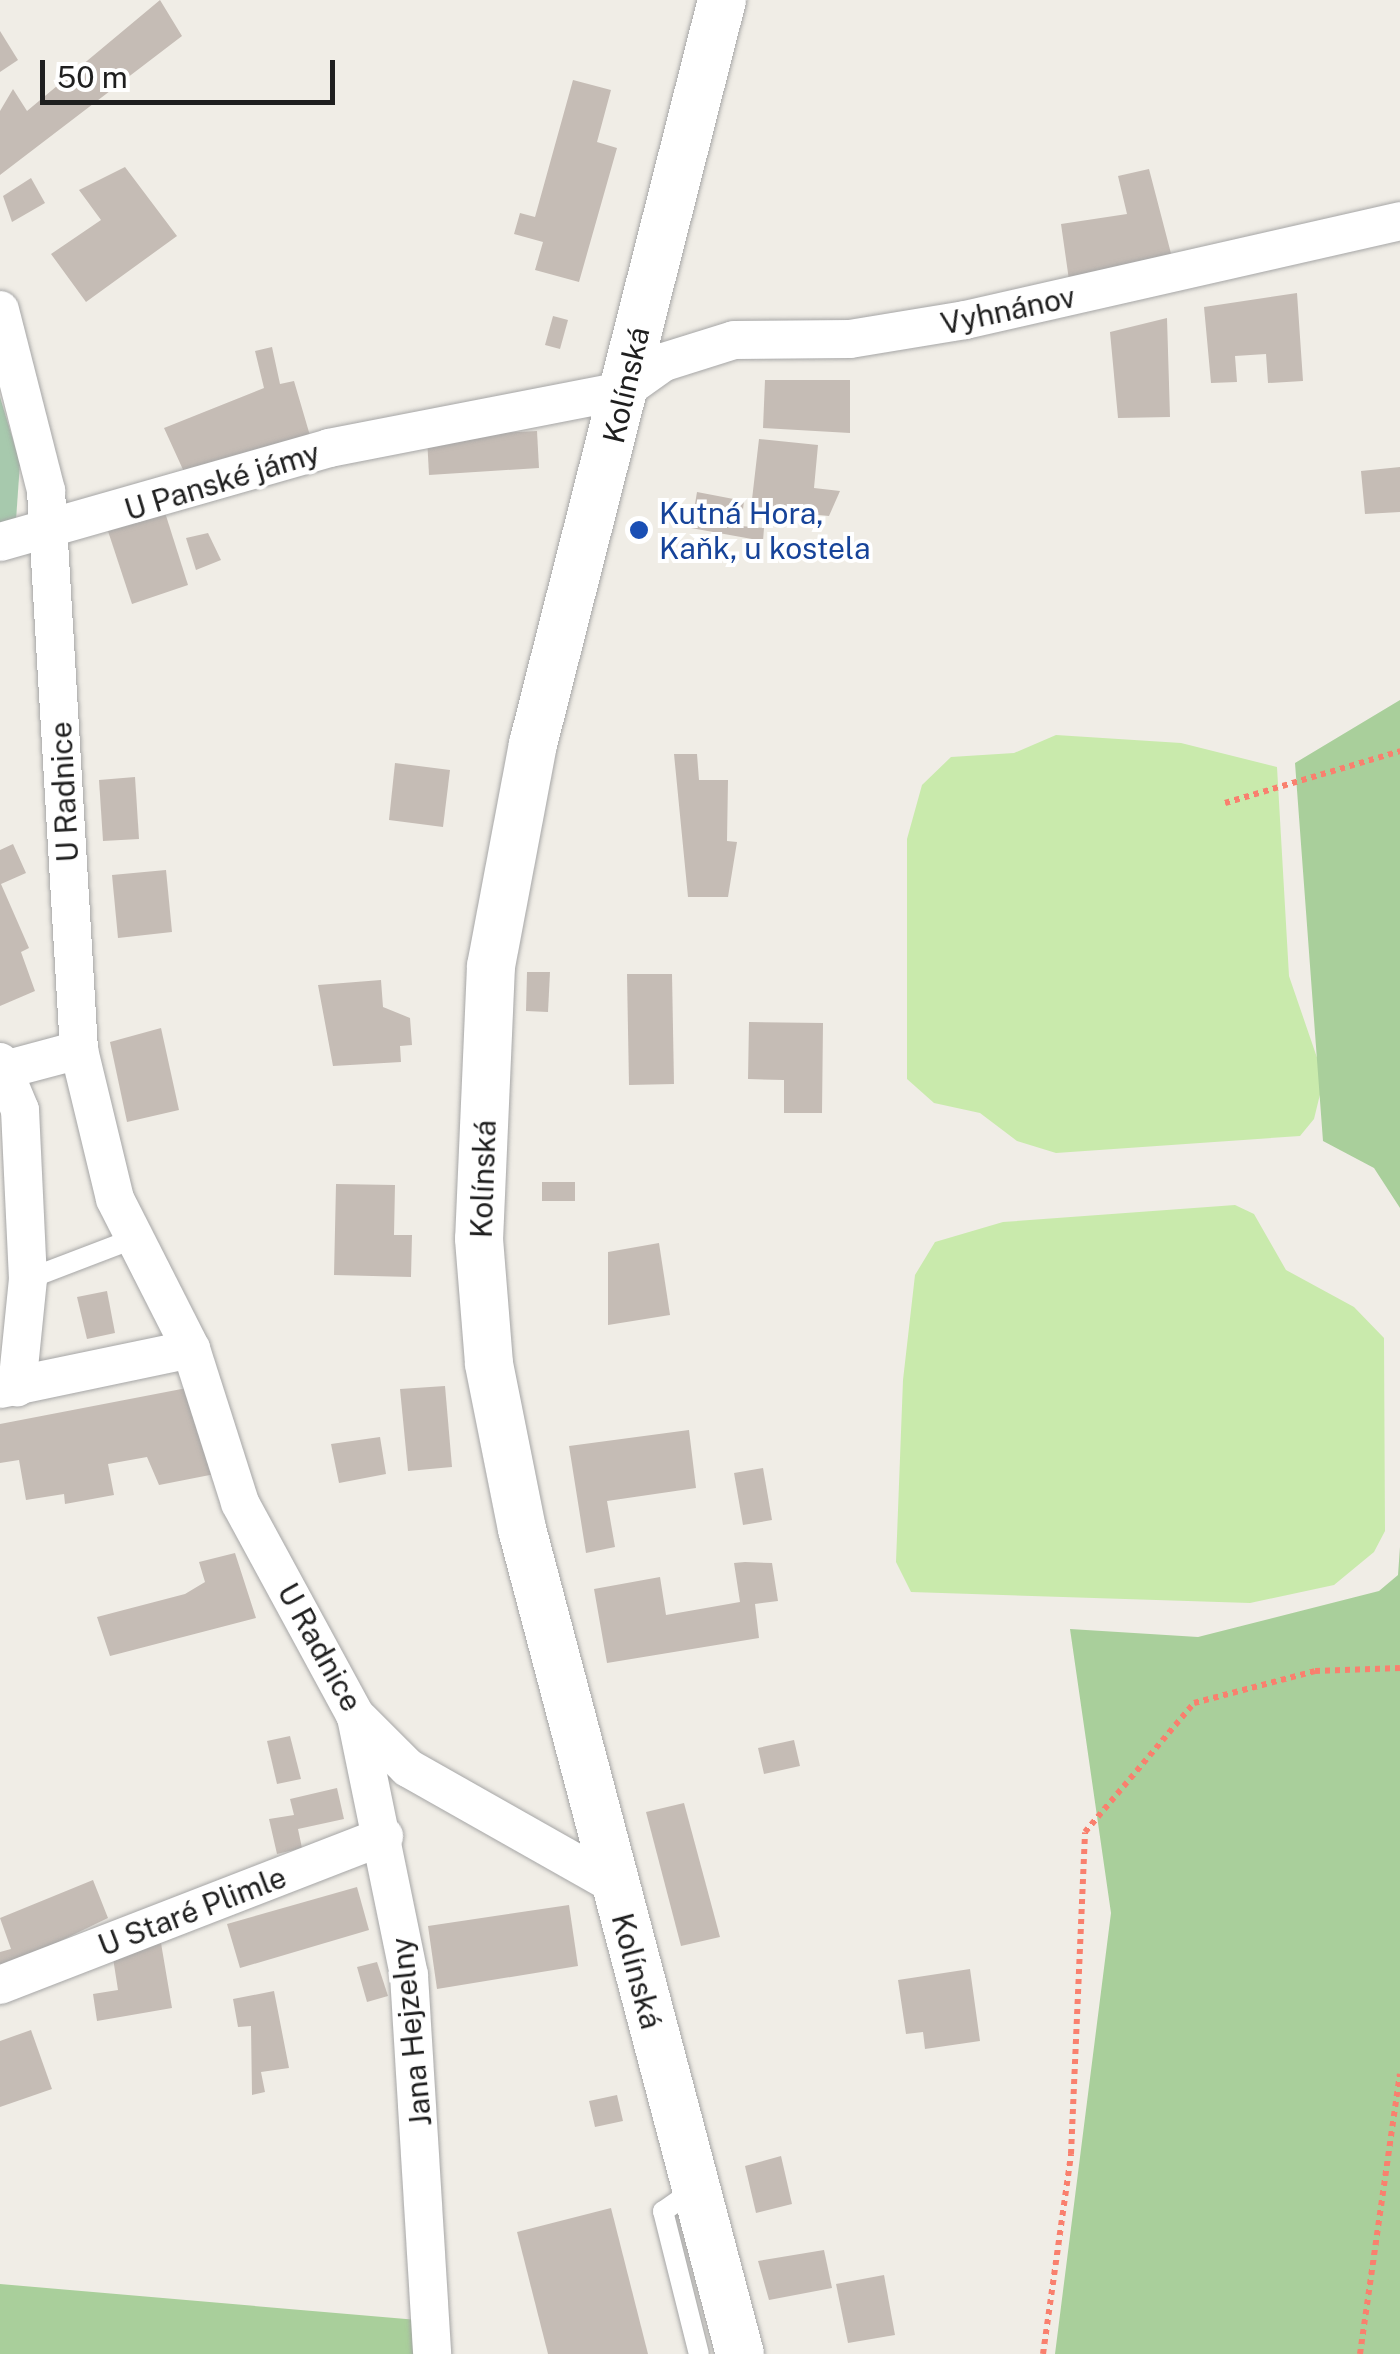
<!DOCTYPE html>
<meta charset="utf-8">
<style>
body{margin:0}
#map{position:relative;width:1400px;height:2354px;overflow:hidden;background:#f0ede6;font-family:"Public Sans",sans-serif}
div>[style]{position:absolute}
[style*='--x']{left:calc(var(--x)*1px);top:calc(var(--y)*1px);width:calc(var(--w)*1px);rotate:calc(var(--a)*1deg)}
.grass>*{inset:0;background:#c9eaac}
.forest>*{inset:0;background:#a9cf9b}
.cemetery>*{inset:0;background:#a7c9ad}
.building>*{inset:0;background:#c5bcb5}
.path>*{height:6px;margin-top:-3px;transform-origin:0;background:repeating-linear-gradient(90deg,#f9806e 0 5px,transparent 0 10px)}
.roads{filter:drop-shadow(0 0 2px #a6a6a6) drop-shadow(0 0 2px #a6a6a6)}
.service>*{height:20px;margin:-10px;padding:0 10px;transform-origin:10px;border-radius:10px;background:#fff}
.minor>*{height:38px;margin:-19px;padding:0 19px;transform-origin:19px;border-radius:19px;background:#fff}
.tertiary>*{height:48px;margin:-24px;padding:0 24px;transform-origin:24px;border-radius:24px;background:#fff}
.dots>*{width:28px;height:28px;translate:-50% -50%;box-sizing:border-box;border:5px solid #fff;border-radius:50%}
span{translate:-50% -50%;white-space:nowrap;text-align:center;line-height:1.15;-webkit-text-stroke:8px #fff;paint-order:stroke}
.street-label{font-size:30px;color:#1f1f1f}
.transit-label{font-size:30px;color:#164399}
.left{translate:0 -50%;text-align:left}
.scale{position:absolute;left:40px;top:60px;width:295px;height:45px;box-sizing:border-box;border:5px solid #1f1f1f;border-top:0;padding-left:12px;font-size:30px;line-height:35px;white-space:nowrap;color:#1f1f1f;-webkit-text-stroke:8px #fff;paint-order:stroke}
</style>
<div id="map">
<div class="grass">
<i style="clip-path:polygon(1056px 735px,1181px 743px,1277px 767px,1289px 976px,1324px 1078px,1314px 1119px,1300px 1136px,1056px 1153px,1017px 1141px,980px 1113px,934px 1103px,907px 1079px,907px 839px,922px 785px,951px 757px,1014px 753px)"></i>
<i style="clip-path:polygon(1235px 1205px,1254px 1214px,1286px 1270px,1354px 1307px,1384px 1338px,1385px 1531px,1374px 1552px,1334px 1585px,1250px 1603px,911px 1592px,896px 1562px,903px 1380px,915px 1275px,935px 1242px,1003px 1222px)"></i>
</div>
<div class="forest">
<i style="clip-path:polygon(1400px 700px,1400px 1208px,1374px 1168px,1323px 1141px,1295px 763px)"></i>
<i style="clip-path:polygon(1400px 1547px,1400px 2354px,1055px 2354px,1111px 1913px,1070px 1629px,1198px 1637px,1379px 1591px,1398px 1575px)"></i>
<i style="clip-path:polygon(0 2284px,441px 2322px,436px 2354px,0 2354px)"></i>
</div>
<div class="cemetery">
<i style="clip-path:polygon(0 397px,20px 463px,16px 520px,0 524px)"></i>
</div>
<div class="building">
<i style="clip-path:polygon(160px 0,182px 36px,0 175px,0 111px,13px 89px,27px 111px)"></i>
<i style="clip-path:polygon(0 31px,18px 60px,0 72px)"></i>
<i style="clip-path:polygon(573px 80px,611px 90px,597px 142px,617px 148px,579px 282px,535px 270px,543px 242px,514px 234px,520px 213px,535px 217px)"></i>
<i style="clip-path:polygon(125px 167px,177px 236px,86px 302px,51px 254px,101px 220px,79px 190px)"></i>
<i style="clip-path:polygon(1149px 169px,1174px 265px,1069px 280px,1061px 224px,1127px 214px,1118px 176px)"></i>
<i style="clip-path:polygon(31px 178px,45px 203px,12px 222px,3px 196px)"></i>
<i style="clip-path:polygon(1297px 293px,1303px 381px,1268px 383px,1266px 354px,1235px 356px,1237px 382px,1211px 383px,1204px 307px)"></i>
<i style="clip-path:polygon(553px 316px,568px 320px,560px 349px,545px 345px)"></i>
<i style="clip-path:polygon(1167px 318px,1170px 417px,1118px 418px,1110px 332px)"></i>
<i style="clip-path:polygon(272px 347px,280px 384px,294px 381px,311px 439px,185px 474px,164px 428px,264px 388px,255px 351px)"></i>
<i style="clip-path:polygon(765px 380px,850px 380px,850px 433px,763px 428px)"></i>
<i style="clip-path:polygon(537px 431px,539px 468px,429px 475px,427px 437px)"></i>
<i style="clip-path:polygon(759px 439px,818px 445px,814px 488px,840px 491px,829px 516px,751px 508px)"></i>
<i style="clip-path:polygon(1400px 467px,1400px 512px,1365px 514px,1361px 471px)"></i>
<i style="clip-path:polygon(697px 492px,744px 501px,741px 526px,764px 528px,763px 541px,691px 528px)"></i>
<i style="clip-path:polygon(162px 503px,188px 585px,132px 604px,105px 522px)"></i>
<i style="clip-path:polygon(208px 533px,221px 560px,196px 570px,186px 538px)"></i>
<i style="clip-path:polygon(674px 754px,697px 754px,699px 780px,728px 780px,727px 841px,737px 842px,728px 897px,688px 897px)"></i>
<i style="clip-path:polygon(395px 763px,450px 770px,443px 827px,389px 820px)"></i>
<i style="clip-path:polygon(135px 777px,139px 839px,103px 841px,99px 780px)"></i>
<i style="clip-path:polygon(13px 844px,26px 873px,1px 884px,29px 948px,21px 952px,35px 991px,0 1006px,0 850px)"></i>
<i style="clip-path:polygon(166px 870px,172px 932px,118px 938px,112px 875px)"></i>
<i style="clip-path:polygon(527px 972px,550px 972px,548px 1012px,526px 1011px)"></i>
<i style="clip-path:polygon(627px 974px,672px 974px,674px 1084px,629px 1085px)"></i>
<i style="clip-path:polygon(381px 980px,383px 1007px,410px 1018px,412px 1045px,400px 1046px,401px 1062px,333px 1066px,318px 985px)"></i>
<i style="clip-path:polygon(749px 1022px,823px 1023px,822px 1113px,784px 1113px,784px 1080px,748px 1079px)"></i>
<i style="clip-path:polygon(161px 1028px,179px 1110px,127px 1122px,110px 1042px)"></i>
<i style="clip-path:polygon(542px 1182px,575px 1182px,575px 1201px,542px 1201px)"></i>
<i style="clip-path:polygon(336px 1184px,395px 1185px,394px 1235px,412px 1235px,411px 1277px,334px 1275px)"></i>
<i style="clip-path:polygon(659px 1243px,670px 1315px,608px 1325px,608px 1252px)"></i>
<i style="clip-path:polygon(107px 1291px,115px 1333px,87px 1339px,77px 1297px)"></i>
<i style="clip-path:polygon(445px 1386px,452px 1467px,408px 1471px,400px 1389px)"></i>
<i style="clip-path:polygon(192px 1387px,215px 1474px,159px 1485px,147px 1457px,108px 1464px,114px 1495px,65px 1504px,64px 1494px,26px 1500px,19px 1460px,0 1463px,0 1424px)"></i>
<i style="clip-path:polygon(689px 1430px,696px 1488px,607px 1501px,615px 1547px,586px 1553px,569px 1446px)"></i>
<i style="clip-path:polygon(380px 1437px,386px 1474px,339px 1483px,331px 1444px)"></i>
<i style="clip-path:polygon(763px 1468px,772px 1520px,743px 1525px,734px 1473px)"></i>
<i style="clip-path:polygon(235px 1553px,256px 1618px,110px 1656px,97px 1617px,185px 1594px,205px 1582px,199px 1562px)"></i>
<i style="clip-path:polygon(745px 1562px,772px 1563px,778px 1601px,755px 1604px,759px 1638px,607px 1663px,594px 1589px,660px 1577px,666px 1615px,740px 1602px,734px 1563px)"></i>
<i style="clip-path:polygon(290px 1736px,301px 1779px,277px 1784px,267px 1741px)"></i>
<i style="clip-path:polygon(794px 1740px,800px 1766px,764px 1774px,758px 1748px)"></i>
<i style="clip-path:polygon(337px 1788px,344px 1819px,298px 1829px,302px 1848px,277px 1854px,269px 1819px,294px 1815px,290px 1799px)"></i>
<i style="clip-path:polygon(684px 1803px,720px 1937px,681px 1946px,646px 1812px)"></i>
<i style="clip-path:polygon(93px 1880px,108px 1918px,0 1970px,0 1952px,11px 1949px,0 1918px)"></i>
<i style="clip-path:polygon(357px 1887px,369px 1930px,240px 1968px,227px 1924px)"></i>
<i style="clip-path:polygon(569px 1905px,578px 1966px,437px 1989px,428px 1926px)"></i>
<i style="clip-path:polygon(161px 1943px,172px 2008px,97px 2021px,93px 1994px,118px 1990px,113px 1958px)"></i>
<i style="clip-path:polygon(377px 1962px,388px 1996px,367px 2002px,357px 1967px)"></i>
<i style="clip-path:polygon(970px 1969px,980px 2041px,925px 2049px,923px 2032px,906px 2034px,898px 1980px)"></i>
<i style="clip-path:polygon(274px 1991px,289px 2068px,261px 2072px,265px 2092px,252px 2095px,251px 2026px,238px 2027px,233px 1999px)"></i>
<i style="clip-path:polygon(31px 2030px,52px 2089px,0 2107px,0 2041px)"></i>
<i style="clip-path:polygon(617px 2095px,623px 2121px,595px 2127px,589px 2101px)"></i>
<i style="clip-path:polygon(781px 2156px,792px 2204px,756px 2213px,745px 2166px)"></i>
<i style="clip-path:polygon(611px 2208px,648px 2354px,548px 2354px,517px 2232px)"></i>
<i style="clip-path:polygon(824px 2250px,832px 2288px,769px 2300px,758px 2261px)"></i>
<i style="clip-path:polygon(884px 2275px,895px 2335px,848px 2343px,836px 2284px)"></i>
</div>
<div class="path">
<i style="--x:1225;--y:803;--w:183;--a:-16.5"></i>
<i style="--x:1043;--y:2354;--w:202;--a:-82"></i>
<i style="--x:1071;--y:2154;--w:322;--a:-87.5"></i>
<i style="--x:1085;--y:1832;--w:169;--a:-49.8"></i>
<i style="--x:1194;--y:1703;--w:125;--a:-14.8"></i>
<i style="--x:1315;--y:1671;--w:85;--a:-2"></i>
<i style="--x:1360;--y:2354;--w:283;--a:-81.9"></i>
</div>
<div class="roads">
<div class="service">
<i style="--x:28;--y:1279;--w:112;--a:-20.9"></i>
<i style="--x:695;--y:2189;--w:39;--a:145"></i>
<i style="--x:663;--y:2211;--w:147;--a:75.9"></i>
</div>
<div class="minor">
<i style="--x:0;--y:310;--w:187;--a:75.7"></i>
<i style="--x:46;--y:491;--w:560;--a:86.62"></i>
<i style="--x:79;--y:1050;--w:153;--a:76.4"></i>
<i style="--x:115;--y:1199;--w:168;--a:63.1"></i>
<i style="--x:191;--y:1349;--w:162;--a:72.3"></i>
<i style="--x:240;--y:1503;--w:241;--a:61.5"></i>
<i style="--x:355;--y:1715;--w:75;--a:45"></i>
<i style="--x:408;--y:1768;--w:236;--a:29.5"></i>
<i style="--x:0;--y:542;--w:342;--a:-15.9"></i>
<i style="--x:329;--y:448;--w:299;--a:-11"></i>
<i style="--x:623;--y:391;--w:50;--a:-35.3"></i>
<i style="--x:664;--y:362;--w:73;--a:-17.4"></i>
<i style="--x:734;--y:340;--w:116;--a:-0.5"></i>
<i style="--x:850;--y:339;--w:117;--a:-9.4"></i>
<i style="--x:965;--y:320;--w:446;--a:-12.8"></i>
<i style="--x:0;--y:1062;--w:52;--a:67.4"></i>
<i style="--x:20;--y:1110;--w:169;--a:87.3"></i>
<i style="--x:28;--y:1279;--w:109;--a:95.8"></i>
<i style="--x:4;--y:1070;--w:78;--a:-14.9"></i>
<i style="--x:0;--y:1389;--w:195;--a:-11.8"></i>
<i style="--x:356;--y:1717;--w:263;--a:78.4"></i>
<i style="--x:409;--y:1975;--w:380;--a:86.5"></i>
<i style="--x:0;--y:1985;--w:412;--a:-21.2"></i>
</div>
<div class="tertiary">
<i style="--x:722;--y:0;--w:768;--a:104.25"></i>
<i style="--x:533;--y:744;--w:226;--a:100.7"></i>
<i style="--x:491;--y:966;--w:273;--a:92.5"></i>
<i style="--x:479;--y:1239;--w:125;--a:85.4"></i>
<i style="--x:489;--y:1364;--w:168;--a:78.7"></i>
<i style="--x:522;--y:1529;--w:853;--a:75.2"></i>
</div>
</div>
<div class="dots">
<i style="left:639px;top:530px;background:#1a4fb4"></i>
</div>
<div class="street-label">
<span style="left:1008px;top:310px;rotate:-12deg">Vyhnánov</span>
<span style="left:626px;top:385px;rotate:-77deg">Kolínská</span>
<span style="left:222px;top:481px;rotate:-17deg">U Panské jámy</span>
<span style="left:64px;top:792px;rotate:-93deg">U Radnice</span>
<span style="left:483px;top:1179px;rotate:-88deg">Kolínská</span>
<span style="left:320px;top:1647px;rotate:61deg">U Radnice</span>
<span style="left:192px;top:1911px;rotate:-21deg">U Staré Plimle</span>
<span style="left:637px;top:1971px;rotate:75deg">Kolínská</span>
<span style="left:411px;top:2032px;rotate:-96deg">Jana Hejzelny</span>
</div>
<div class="transit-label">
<span class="left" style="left:659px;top:530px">Kutná Hora,<br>Kaňk, u kostela</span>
</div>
<div class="scale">50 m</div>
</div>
